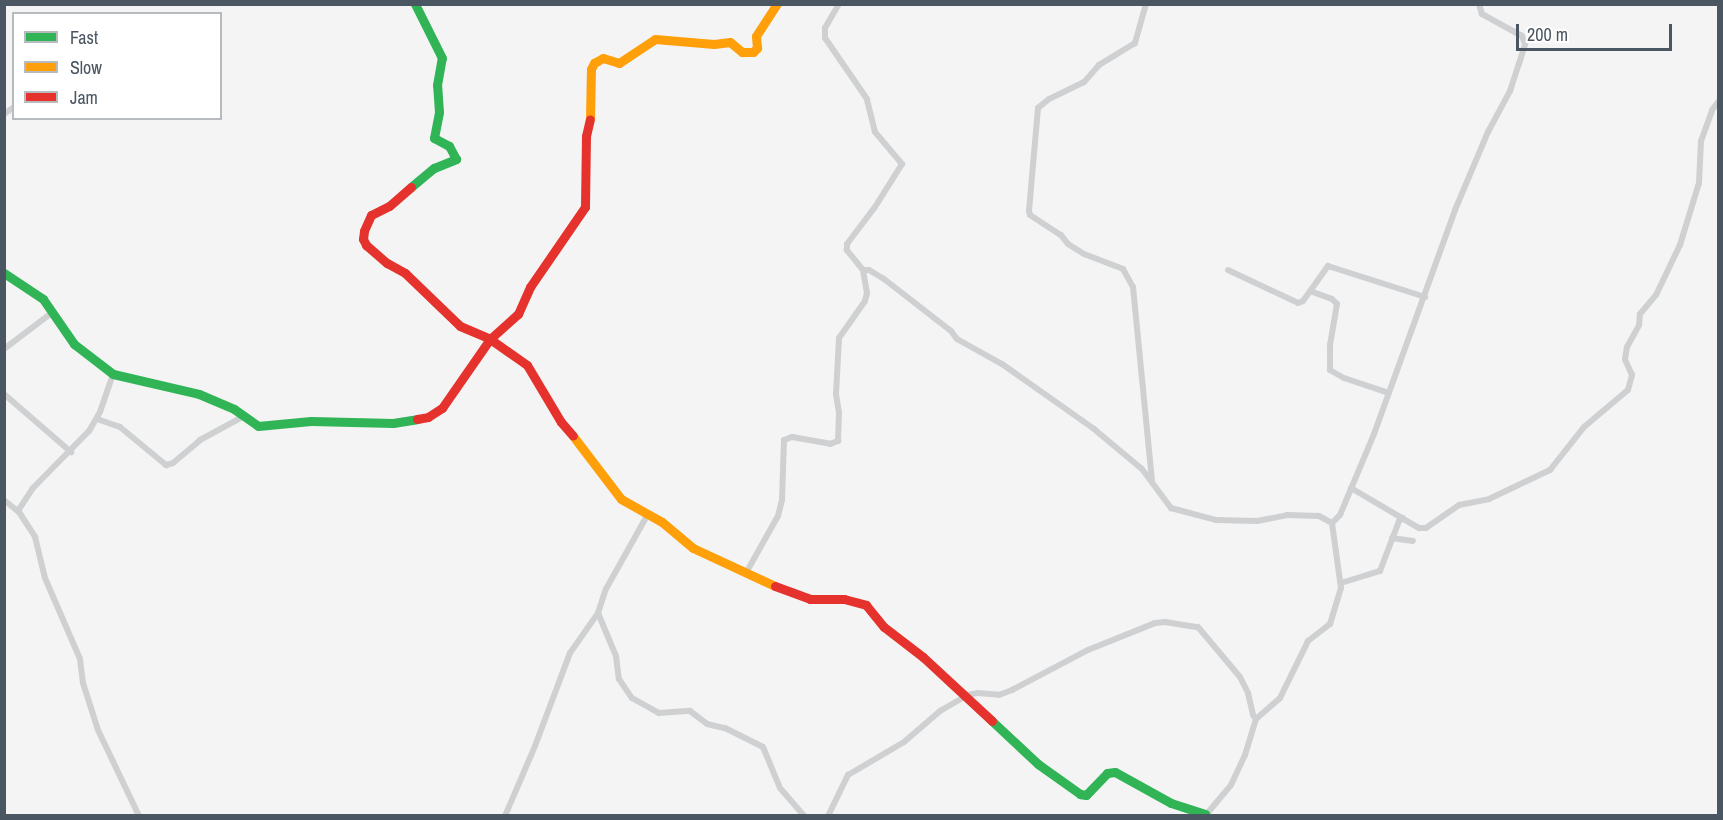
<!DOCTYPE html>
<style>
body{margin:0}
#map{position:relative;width:1723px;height:820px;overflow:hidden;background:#f4f4f4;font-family:"Archivo Narrow",sans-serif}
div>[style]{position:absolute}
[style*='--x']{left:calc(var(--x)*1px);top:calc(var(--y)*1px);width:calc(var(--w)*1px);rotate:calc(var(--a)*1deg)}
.street>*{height:6px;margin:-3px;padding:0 3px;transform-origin:3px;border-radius:3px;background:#ced0d2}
.fast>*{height:9px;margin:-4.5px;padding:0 4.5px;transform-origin:4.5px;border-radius:4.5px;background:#30b455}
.slow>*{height:9px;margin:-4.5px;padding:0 4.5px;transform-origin:4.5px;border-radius:4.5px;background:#ff9f0a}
.jam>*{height:9px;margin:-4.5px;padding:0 4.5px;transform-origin:4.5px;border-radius:4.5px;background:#e5322d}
span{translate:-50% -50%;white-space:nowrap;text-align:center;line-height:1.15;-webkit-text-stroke:4.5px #fff;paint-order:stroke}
.frame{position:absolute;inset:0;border:6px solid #4a5661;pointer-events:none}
.legend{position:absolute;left:12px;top:12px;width:210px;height:108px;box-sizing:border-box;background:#fff;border:2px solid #b7bbc0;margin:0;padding:8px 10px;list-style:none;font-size:18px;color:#4a5661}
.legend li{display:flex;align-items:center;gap:12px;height:30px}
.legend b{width:30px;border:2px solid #b7bbc0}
.scale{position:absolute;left:1516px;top:24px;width:156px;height:27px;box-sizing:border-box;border:3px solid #4a5661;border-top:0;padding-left:8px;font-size:18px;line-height:21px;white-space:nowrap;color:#4a5661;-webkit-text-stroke:4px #fff;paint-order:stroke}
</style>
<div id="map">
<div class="street">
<i style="--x:1146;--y:4;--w:41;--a:105.8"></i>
<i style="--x:1135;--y:43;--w:42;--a:148.6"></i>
<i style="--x:1099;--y:65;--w:23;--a:131"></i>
<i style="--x:1084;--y:82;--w:39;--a:154"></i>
<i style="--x:1049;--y:99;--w:14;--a:141"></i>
<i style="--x:1038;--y:108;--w:103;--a:95"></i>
<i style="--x:1029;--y:211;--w:4;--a:76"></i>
<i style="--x:1030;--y:215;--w:37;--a:33"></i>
<i style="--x:1061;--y:235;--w:11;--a:52"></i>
<i style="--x:1068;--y:244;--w:19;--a:32"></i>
<i style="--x:1084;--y:254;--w:42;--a:21"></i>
<i style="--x:1123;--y:269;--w:21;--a:61"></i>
<i style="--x:1133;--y:287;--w:194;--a:84.4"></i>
<i style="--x:4;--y:114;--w:12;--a:-35"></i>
<i style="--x:863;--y:270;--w:6;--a:0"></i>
<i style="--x:869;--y:270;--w:17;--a:31"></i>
<i style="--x:884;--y:279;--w:85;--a:37.8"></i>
<i style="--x:951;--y:331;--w:10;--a:53"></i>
<i style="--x:957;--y:339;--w:51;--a:29.1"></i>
<i style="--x:1002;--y:364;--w:113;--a:35.2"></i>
<i style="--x:1094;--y:429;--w:62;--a:39.8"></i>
<i style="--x:1142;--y:469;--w:49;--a:53.4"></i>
<i style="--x:1171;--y:508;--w:47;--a:14.9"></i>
<i style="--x:1216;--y:520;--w:41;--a:1.4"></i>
<i style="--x:1257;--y:521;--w:31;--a:-11"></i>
<i style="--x:1287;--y:515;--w:32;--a:2"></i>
<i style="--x:1319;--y:516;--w:15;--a:28"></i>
<i style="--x:1228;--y:270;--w:77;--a:25.2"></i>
<i style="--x:1298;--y:303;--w:5;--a:-22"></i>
<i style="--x:1303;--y:301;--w:43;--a:-54.5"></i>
<i style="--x:1328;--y:266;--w:102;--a:17.7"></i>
<i style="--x:1310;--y:291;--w:23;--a:20"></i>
<i style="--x:1332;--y:299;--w:7;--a:45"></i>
<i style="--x:1337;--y:304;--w:42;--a:99.7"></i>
<i style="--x:1330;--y:345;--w:25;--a:90"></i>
<i style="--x:1330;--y:370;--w:16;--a:30"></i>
<i style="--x:1344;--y:378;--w:47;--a:18.4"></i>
<i style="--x:4;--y:349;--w:61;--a:-37.1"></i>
<i style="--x:4;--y:394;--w:89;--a:40.9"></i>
<i style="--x:97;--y:419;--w:24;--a:19"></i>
<i style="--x:120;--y:427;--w:60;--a:39.6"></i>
<i style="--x:166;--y:465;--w:7;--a:-16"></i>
<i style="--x:173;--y:463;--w:35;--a:-40"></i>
<i style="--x:200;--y:440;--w:50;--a:-28.6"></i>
<i style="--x:1351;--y:488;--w:79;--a:30.5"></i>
<i style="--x:1419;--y:528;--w:7;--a:0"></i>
<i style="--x:1426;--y:528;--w:40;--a:-34.9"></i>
<i style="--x:1459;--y:505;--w:31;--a:-11"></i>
<i style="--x:1489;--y:499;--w:68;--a:-25.4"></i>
<i style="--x:1550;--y:470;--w:55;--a:-51.7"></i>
<i style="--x:1584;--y:427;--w:57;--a:-40.1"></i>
<i style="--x:1628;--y:390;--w:16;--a:-75"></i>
<i style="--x:1632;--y:375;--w:17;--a:-114"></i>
<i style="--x:1625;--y:359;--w:12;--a:-81"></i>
<i style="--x:1627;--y:347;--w:25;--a:-61"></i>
<i style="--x:1639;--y:325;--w:11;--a:-85"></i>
<i style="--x:1640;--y:314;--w:25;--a:-50"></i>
<i style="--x:1656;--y:295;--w:55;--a:-64.4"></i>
<i style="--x:1680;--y:245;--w:65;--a:-73"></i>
<i style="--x:1699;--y:183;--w:42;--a:-87.3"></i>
<i style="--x:1701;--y:141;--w:33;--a:-70"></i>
<i style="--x:1712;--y:110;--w:10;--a:-53"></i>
<i style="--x:4;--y:500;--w:19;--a:39"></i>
<i style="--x:19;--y:512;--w:30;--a:57"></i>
<i style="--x:35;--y:537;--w:42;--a:76.3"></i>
<i style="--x:45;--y:578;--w:88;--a:66.6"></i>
<i style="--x:80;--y:659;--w:24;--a:83"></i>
<i style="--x:83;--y:683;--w:49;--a:72.3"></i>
<i style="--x:98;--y:730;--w:95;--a:64.5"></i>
<i style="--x:18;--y:511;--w:27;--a:-57"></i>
<i style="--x:33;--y:488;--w:80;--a:-45.5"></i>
<i style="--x:89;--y:431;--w:22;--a:-60"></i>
<i style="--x:100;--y:412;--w:40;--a:-71.1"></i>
<i style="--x:1392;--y:538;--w:21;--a:8"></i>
<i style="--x:746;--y:573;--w:65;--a:-60.7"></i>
<i style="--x:778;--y:516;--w:16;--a:-76"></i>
<i style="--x:782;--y:500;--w:60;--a:-88.1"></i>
<i style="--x:784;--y:440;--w:9;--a:-21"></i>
<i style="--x:792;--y:437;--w:39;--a:10"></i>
<i style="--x:830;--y:444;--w:9;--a:-21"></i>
<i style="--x:838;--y:441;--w:28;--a:-88"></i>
<i style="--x:839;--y:413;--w:19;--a:-99"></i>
<i style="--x:836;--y:394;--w:56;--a:-86.9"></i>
<i style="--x:839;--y:338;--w:45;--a:-54.9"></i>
<i style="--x:865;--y:301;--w:8;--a:-76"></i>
<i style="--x:867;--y:293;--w:23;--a:-100"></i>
<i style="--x:863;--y:270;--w:26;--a:-129"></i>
<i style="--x:847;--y:250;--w:6;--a:-90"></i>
<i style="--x:847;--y:244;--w:46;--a:-52.9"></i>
<i style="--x:875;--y:207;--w:51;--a:-57.9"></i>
<i style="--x:902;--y:164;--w:42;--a:-130.2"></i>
<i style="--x:875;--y:132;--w:34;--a:-104"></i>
<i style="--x:867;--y:99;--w:74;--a:-124.5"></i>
<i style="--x:825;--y:38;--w:10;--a:-90"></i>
<i style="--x:825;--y:28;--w:28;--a:-60"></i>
<i style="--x:1341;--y:583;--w:41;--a:-17.1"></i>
<i style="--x:1380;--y:571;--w:53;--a:-69.2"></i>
<i style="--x:1399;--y:521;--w:5;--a:-37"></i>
<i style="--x:598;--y:613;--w:47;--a:67.3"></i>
<i style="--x:616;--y:656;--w:23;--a:83"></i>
<i style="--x:619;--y:679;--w:23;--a:56"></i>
<i style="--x:632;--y:698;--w:31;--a:29"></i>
<i style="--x:659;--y:713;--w:31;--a:-4"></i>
<i style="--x:690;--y:711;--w:21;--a:37"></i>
<i style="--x:707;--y:724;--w:18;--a:13"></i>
<i style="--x:725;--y:728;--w:42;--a:26.6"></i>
<i style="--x:763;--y:747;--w:44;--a:67.5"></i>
<i style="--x:780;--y:788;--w:37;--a:49"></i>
<i style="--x:966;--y:695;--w:12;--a:-9"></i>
<i style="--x:978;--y:693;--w:21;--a:5"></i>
<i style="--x:999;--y:695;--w:14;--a:-21"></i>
<i style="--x:1012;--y:690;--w:86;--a:-27.8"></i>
<i style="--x:1088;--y:650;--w:72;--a:-21.9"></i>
<i style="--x:1155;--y:623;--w:10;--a:-6"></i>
<i style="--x:1165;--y:622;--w:33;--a:9"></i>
<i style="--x:1198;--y:627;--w:65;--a:50"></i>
<i style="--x:1240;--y:677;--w:18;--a:63"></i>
<i style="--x:1248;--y:693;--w:23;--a:77"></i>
<i style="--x:1253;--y:715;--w:5;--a:53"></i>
<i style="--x:505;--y:816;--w:76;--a:-66.8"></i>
<i style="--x:535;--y:746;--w:99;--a:-69.4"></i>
<i style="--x:570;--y:653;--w:49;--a:-55"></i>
<i style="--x:598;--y:613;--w:25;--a:-72"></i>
<i style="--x:606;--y:589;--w:86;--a:-60.8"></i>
<i style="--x:828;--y:816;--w:46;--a:-64"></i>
<i style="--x:848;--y:775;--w:65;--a:-30.5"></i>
<i style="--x:904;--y:742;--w:48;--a:-40.7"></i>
<i style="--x:940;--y:711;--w:28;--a:-30"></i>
<i style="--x:1205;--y:816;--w:40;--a:-50"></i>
<i style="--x:1231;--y:785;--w:33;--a:-65"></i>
<i style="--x:1245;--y:755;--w:38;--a:-73"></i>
<i style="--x:1256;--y:719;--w:32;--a:-41"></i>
<i style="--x:1280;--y:698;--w:64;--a:-63.8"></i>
<i style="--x:1308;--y:641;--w:28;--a:-38"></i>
<i style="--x:1330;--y:624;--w:38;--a:-73"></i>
<i style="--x:1341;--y:588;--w:66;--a:-97.9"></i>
<i style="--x:1332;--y:523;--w:11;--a:-45"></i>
<i style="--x:1340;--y:515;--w:88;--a:-67.2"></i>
<i style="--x:1374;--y:434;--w:238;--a:-70.1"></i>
<i style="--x:1455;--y:210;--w:85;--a:-67.1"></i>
<i style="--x:1488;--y:132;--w:47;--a:-61.8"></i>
<i style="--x:1510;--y:91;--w:28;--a:-72"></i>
<i style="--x:1519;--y:64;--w:21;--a:-73"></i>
<i style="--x:1525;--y:44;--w:9;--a:-111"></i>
<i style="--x:1522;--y:36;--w:46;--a:-151.2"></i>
<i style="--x:1482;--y:14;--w:10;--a:-107"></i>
</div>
<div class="fast">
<i style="--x:411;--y:187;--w:30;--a:-40"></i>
<i style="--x:434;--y:168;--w:24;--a:-22"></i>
<i style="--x:456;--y:159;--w:15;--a:-118"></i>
<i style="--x:449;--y:146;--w:17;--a:-152"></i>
<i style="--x:434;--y:138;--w:26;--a:-79"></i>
<i style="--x:439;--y:112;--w:27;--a:-94"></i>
<i style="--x:437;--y:85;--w:27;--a:-80"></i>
<i style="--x:442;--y:58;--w:60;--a:-116.6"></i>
<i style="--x:4;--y:273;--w:47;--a:33.7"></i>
<i style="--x:43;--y:299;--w:55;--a:55.4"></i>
<i style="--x:74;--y:344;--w:49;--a:37.6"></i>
<i style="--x:113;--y:374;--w:88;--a:13.1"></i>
<i style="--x:199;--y:394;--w:38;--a:23"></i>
<i style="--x:234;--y:409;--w:29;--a:35"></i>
<i style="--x:258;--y:426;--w:53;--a:-5.4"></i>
<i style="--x:311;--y:421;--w:82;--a:1.4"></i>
<i style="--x:393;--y:423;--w:24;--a:-9"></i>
<i style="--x:992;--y:721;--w:63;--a:43.1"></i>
<i style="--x:1038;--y:764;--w:52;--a:35.5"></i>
<i style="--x:1080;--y:794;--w:6;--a:9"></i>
<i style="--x:1086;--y:795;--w:30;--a:-46"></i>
<i style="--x:1107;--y:773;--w:8;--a:-7"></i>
<i style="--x:1115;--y:772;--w:64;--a:29"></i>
<i style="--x:1171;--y:803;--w:36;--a:18"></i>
</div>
<div class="slow">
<i style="--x:590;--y:119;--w:50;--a:-88.9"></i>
<i style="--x:591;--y:69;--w:7;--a:-63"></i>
<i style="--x:594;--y:63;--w:10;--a:-29"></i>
<i style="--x:603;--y:58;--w:17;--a:17"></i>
<i style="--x:619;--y:63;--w:43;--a:-33.7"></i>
<i style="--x:655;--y:39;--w:59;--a:4.8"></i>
<i style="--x:714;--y:44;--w:16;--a:-7"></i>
<i style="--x:730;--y:42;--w:16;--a:40"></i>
<i style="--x:742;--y:52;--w:11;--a:0"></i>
<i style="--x:753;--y:52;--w:6;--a:-45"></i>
<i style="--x:757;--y:48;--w:12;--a:-95"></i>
<i style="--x:756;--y:36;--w:38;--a:-57"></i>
<i style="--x:573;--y:436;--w:79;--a:52.7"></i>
<i style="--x:621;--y:499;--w:47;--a:29.3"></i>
<i style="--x:662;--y:522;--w:40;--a:40"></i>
<i style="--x:693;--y:548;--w:90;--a:24.9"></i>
</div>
<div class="jam">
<i style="--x:411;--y:187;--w:29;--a:139"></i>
<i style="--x:389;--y:206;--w:20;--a:153"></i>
<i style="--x:371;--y:215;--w:17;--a:114"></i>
<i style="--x:364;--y:231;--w:8;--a:97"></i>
<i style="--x:363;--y:239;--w:7;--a:63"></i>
<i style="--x:366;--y:245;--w:28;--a:41"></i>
<i style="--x:387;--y:263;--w:21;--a:29"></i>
<i style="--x:405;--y:273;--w:76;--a:43.9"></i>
<i style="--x:460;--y:326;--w:33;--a:23"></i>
<i style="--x:490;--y:339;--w:45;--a:35.1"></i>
<i style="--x:527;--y:365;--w:66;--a:59.2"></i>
<i style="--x:561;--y:422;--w:18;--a:49"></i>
<i style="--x:417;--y:419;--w:11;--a:-10"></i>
<i style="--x:428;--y:417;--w:17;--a:-33"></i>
<i style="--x:442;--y:408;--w:84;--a:-55.2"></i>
<i style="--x:490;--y:339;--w:38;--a:-42"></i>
<i style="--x:518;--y:314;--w:30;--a:-66"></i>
<i style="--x:530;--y:287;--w:97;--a:-55.5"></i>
<i style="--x:585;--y:207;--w:71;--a:-89.2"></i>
<i style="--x:586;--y:136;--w:17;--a:-77"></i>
<i style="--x:775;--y:586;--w:37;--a:20"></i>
<i style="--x:810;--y:599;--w:34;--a:0"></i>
<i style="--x:844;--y:599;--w:23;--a:15"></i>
<i style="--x:866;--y:605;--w:28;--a:51"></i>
<i style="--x:884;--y:627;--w:49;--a:37.6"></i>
<i style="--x:923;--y:657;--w:94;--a:42.8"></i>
</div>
<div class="frame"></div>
<ul class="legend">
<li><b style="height:8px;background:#30b455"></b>Fast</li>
<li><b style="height:8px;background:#ff9f0a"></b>Slow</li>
<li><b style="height:8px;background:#e5322d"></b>Jam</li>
</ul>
<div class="scale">200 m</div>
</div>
